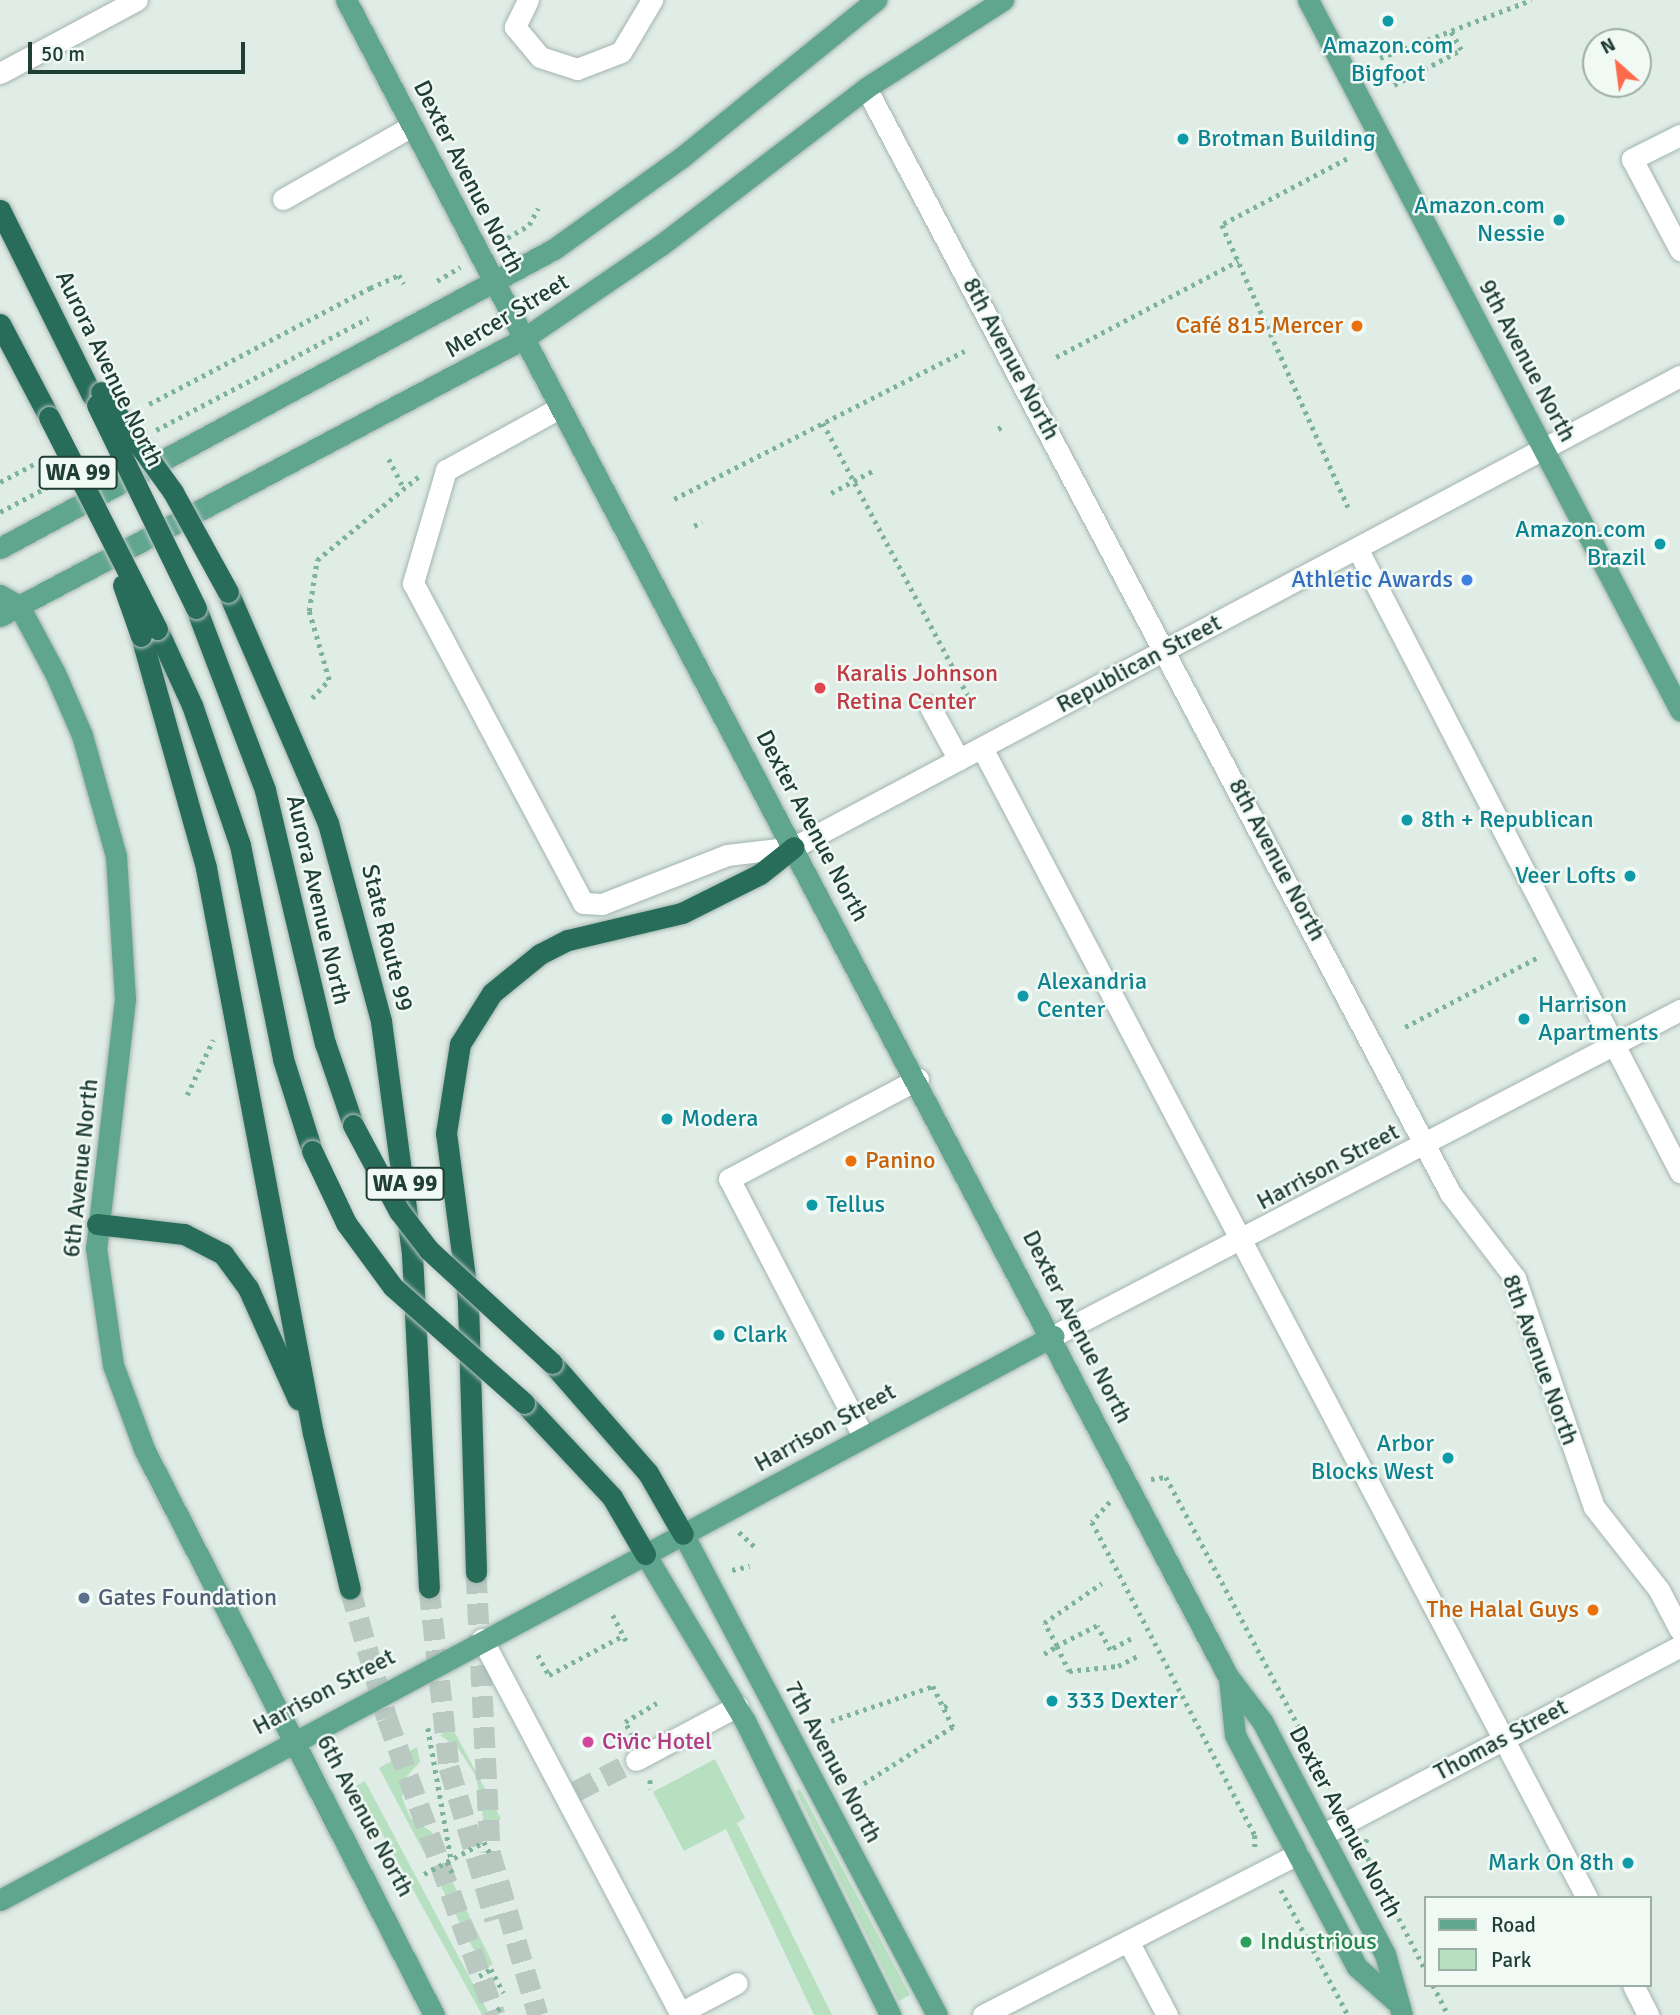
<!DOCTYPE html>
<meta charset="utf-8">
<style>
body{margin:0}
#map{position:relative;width:1680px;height:2015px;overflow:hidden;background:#e0ece6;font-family:Signika,sans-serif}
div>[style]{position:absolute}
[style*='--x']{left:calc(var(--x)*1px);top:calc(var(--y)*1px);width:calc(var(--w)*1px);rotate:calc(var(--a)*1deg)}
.green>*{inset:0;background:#b6e0bf}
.minor-tunnel>*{height:21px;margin-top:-10.5px;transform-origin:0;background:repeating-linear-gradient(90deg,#b9c9c2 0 21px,transparent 0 31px)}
.highway-tunnel>*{height:21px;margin-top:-10.5px;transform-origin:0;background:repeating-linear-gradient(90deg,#b9c9c2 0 21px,transparent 0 31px)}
.path>*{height:4.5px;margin-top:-2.25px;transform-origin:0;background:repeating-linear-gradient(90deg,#7db39e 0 3.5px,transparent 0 8.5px)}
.roads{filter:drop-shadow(0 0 2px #a2b4ad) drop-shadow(0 0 2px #a2b4ad)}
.minor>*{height:21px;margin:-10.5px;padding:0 10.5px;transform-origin:10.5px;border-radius:10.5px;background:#fff}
.major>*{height:21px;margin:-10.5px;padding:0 10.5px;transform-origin:10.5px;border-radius:10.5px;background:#60a68f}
.highway>*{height:21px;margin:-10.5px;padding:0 10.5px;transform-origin:10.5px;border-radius:10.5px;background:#286d5a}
.bridges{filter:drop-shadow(0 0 2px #c0c9c6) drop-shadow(0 0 2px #c0c9c6)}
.highway-bridge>*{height:21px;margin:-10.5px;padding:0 10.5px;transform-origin:10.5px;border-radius:10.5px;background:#286d5a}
.dots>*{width:19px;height:19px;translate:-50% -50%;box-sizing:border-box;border:4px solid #f1f9f4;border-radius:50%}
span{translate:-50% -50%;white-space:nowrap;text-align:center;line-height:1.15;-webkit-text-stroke:5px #f1f9f4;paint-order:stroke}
.shield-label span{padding:2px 5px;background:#f1f9f4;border:2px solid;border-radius:5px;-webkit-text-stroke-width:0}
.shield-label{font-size:23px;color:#1f3e34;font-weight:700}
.culture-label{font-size:24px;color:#0d838f}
.left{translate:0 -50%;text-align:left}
.right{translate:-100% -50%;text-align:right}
.street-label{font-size:24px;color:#1f3e34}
.food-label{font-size:24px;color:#c56008}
.shop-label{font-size:24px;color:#366cbe}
.health-label{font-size:24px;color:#be3a42}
.service-label{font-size:24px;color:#4e5e75}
.hotel-label{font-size:24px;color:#b23c85}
.leisure-label{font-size:24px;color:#27864d}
.legend{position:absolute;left:1424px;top:1896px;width:228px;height:91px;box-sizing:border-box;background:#f1f9f4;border:2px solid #9daea7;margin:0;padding:9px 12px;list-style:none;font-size:21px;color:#1f3e34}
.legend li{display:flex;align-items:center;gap:14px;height:35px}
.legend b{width:35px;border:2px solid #9daea7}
.north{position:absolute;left:1582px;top:28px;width:70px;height:70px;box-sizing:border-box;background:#f1f9f4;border:2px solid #9daea7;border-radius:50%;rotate:332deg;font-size:19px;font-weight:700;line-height:28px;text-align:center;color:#1f3e34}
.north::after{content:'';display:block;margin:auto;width:24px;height:32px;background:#fe6b4c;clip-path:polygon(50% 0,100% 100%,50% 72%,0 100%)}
.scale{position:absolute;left:28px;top:42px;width:217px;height:32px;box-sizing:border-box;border:4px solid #1f3e34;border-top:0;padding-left:9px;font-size:21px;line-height:24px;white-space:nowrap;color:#1f3e34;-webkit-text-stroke:5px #f1f9f4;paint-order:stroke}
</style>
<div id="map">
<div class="green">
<i style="clip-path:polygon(453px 1729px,501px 1819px,485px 1828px,476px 1776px,458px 1748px,440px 1735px)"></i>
<i style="clip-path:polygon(417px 1747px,420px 1762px,407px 1776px,402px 1798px,411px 1819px,432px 1832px,436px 1854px,427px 1858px,379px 1768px)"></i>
<i style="clip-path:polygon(715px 1759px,745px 1818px,737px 1823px,832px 2015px,814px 2015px,726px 1829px,684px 1851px,653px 1792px)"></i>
<i style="clip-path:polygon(365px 1781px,488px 2012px,482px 2015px,356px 1786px)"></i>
<i style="clip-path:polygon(800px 1789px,910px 1995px,899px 2001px,796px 1791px)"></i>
<i style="clip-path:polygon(448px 1873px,493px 1964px,484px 1969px,437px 1879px)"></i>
</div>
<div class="minor-tunnel">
<i style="--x:576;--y:1791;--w:68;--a:-27.3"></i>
</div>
<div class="highway-tunnel">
<i style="--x:476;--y:1572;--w:280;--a:87.1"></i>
<i style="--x:490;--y:1852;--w:170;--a:73.6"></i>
<i style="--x:429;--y:1588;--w:180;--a:83.6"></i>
<i style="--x:449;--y:1767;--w:159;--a:73.2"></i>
<i style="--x:350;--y:1589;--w:134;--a:74"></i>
<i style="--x:387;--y:1718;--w:316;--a:70"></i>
</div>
<div class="path">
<i style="--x:1380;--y:58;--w:162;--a:-21"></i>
<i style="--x:1394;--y:85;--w:76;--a:-27.6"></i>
<i style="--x:1461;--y:50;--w:21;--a:-119"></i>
<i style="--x:1347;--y:159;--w:141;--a:152.2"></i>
<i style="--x:1222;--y:225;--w:309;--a:65.9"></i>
<i style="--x:500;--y:242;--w:34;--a:-30"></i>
<i style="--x:529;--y:225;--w:19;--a:-62"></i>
<i style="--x:437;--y:281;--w:27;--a:-31"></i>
<i style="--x:1056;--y:357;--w:206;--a:-27.8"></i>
<i style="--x:149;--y:404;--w:250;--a:-27.7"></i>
<i style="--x:370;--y:288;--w:32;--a:-24"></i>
<i style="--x:399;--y:275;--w:10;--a:61"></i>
<i style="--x:823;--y:423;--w:319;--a:62"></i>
<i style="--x:998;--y:429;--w:8;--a:-30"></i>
<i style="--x:156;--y:430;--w:240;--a:-27.8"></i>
<i style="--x:389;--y:459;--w:33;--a:63"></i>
<i style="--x:0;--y:482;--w:41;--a:-27.8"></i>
<i style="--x:831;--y:493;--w:51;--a:-28.1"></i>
<i style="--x:674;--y:499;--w:326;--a:-27"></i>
<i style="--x:0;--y:512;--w:62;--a:-27.8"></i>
<i style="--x:694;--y:526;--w:9;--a:-27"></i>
<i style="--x:312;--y:698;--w:25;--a:-47"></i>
<i style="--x:329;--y:680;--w:72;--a:-106.2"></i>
<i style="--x:309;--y:611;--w:52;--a:-81.1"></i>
<i style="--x:317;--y:560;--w:131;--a:-39.4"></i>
<i style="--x:1405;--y:1027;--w:153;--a:-27.7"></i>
<i style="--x:187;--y:1095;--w:61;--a:-64.7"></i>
<i style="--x:1151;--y:1479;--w:15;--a:-8"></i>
<i style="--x:1166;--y:1477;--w:358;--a:62"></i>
<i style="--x:1110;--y:1502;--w:27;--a:132"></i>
<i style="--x:1092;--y:1522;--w:353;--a:62.5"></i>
<i style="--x:1255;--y:1835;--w:14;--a:90"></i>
<i style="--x:739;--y:1532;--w:21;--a:43"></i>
<i style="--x:732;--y:1570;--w:18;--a:-13"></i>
<i style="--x:613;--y:1615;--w:30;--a:63"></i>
<i style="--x:1131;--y:1639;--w:24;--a:152"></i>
<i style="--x:1110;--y:1650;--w:27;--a:-118"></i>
<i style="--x:1097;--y:1626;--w:45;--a:153.4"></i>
<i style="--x:1057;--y:1646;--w:28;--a:64"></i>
<i style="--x:1069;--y:1671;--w:49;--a:-5.8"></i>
<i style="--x:1118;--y:1666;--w:25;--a:-27"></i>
<i style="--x:1044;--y:1654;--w:15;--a:-32"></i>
<i style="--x:1057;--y:1646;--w:26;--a:-119"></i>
<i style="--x:1044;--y:1623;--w:70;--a:-34.6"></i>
<i style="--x:538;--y:1655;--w:23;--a:61"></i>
<i style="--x:549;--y:1675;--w:85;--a:-28.1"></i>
<i style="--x:944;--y:1707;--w:8;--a:-30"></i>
<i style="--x:831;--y:1721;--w:108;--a:-18.9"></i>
<i style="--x:933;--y:1686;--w:46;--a:64"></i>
<i style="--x:953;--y:1727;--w:106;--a:147.4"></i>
<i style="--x:428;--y:1728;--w:133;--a:80"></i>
<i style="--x:632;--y:1736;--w:16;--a:-117"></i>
<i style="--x:625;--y:1722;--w:37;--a:-31"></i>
<i style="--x:650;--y:1780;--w:9;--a:84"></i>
<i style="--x:1367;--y:1839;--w:11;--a:105"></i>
<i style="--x:1364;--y:1850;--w:136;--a:62.9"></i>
<i style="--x:447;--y:1862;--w:16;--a:63"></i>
<i style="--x:424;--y:1874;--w:68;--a:-28.1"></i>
<i style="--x:484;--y:1842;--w:17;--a:62"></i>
<i style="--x:1281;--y:1890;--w:142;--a:61.8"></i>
<i style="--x:479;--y:1976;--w:14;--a:-30"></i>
<i style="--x:491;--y:1969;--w:27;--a:62"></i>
<i style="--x:1433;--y:1985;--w:34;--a:63"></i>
<i style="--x:497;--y:2010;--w:7;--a:-34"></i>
</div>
<div class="roads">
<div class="minor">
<i style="--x:528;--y:0;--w:30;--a:116"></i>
<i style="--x:515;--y:27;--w:39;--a:50"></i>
<i style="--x:540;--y:57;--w:39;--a:18"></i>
<i style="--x:577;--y:69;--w:47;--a:-21.1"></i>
<i style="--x:621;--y:52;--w:61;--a:-59.2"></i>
<i style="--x:0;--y:73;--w:155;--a:-28.1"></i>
<i style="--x:866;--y:88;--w:1250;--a:62.14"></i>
<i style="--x:1450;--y:1193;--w:107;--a:52.6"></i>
<i style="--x:1515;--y:1278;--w:242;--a:71"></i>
<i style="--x:1594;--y:1507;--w:105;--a:51.9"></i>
<i style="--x:1659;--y:1590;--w:45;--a:62.3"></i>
<i style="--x:1680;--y:135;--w:54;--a:153.4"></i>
<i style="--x:1632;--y:159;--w:103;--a:62.2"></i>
<i style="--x:283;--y:199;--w:148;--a:-29.5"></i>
<i style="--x:559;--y:408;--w:129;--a:151.2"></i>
<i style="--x:446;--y:470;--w:118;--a:106.3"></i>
<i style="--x:413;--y:583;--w:362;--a:62"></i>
<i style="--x:583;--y:903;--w:19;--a:3"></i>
<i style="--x:602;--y:904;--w:134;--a:-21.4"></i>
<i style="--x:727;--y:855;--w:67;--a:-6.8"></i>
<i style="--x:794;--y:847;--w:1003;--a:-28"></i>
<i style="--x:1357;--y:548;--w:703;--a:62.63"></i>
<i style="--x:930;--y:707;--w:60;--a:61.3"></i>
<i style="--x:982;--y:748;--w:1299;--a:62.25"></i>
<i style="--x:1053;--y:1336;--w:707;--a:-27.47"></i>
<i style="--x:863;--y:1436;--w:290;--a:-117.5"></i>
<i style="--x:729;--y:1179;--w:214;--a:-27.9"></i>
<i style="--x:482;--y:1639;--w:425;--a:62.1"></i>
<i style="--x:636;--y:1760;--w:115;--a:-28.1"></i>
<i style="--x:1322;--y:1835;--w:405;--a:-27.8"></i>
<i style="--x:1128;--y:1941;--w:84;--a:62.2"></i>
<i style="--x:1633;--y:1985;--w:34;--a:63"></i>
<i style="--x:680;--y:2013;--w:64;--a:-27.8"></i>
<i style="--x:983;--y:2015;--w:354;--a:-27.1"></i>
</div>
<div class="major">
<i style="--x:346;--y:0;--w:1896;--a:62.25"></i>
<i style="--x:1229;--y:1678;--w:54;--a:52.5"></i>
<i style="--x:1262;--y:1721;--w:263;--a:62.2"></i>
<i style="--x:1385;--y:1954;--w:63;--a:74.4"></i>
<i style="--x:1308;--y:0;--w:802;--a:62.35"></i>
<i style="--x:0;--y:548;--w:630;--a:-28.36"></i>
<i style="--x:554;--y:249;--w:158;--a:-35.7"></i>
<i style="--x:682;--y:157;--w:250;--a:-39"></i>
<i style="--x:0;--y:595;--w:22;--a:30"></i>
<i style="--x:19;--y:606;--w:76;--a:61.8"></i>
<i style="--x:55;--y:673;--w:68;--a:66.5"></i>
<i style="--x:82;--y:735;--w:126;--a:74.3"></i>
<i style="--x:116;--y:856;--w:143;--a:86.4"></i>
<i style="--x:125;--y:999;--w:251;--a:96.6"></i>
<i style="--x:96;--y:1248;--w:118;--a:81.7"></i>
<i style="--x:113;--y:1365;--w:90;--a:69.7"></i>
<i style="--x:144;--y:1449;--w:636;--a:62.87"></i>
<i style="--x:0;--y:616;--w:592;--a:-27.91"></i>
<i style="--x:523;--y:339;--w:167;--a:-34.3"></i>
<i style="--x:661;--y:245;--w:258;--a:-37.4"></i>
<i style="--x:866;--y:88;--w:163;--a:-32.7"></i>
<i style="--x:683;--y:1534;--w:544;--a:62.16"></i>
<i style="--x:645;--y:1554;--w:195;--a:59.1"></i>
<i style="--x:745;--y:1721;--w:328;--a:63.7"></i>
<i style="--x:1229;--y:1678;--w:57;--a:84"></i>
<i style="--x:1235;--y:1735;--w:262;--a:62.3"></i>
<i style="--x:1357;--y:1967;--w:50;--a:41.7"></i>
<i style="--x:0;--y:1900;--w:1195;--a:-28.17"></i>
</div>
<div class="highway">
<i style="--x:0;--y:210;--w:207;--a:63.6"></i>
<i style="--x:0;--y:324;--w:105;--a:62.2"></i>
<i style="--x:228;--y:592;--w:252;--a:66.6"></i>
<i style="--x:328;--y:823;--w:205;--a:75"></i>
<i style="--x:381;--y:1021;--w:235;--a:82.4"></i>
<i style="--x:412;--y:1254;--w:334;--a:87.1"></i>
<i style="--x:196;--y:608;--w:195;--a:69.2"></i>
<i style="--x:265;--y:790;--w:260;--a:76.7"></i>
<i style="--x:325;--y:1043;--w:87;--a:71.1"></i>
<i style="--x:157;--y:629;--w:84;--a:65.3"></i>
<i style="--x:192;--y:705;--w:148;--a:71.1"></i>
<i style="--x:240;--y:845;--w:218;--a:78.6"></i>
<i style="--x:283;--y:1059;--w:96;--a:72.5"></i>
<i style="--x:141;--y:636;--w:241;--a:74.3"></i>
<i style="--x:206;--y:868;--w:575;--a:79.28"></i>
<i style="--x:313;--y:1433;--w:160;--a:76.7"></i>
<i style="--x:97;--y:1224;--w:88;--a:6.6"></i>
<i style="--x:184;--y:1234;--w:44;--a:27.1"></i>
<i style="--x:223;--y:1254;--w:42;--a:53.7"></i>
<i style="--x:248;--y:1288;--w:122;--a:65.8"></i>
<i style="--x:552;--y:1363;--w:146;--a:48.9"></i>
<i style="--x:648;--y:1473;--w:70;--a:60.2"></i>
<i style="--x:524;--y:1403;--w:129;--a:46.9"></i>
<i style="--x:612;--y:1497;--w:66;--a:59.9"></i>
<i style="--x:476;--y:1572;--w:272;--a:-91.7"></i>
<i style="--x:468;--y:1300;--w:168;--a:-97.5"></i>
<i style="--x:446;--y:1133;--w:90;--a:-81.1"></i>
<i style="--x:460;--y:1044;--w:60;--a:-57.9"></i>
<i style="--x:492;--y:993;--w:62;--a:-39.1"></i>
<i style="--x:540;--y:954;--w:31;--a:-27"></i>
<i style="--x:568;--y:940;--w:117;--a:-13.3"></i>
<i style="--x:682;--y:913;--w:87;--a:-26.6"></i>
<i style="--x:760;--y:874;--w:43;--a:-38.5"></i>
</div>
</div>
<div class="bridges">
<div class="highway-bridge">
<i style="--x:101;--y:392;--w:123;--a:54.2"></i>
<i style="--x:173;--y:492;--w:114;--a:61.2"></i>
<i style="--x:97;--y:405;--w:226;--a:64"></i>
<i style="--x:49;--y:417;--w:238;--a:63"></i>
<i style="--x:123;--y:585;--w:54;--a:70.6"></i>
<i style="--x:353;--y:1125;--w:98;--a:61.9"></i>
<i style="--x:399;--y:1211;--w:49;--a:52.4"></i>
<i style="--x:429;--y:1250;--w:167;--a:42.6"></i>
<i style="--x:312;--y:1151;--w:80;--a:64.7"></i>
<i style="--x:346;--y:1223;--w:79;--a:53.7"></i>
<i style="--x:393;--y:1287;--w:175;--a:41.5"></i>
</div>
</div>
<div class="dots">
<i style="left:1388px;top:21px;background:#0f9aa8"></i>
<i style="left:1183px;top:139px;background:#0f9aa8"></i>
<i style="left:1559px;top:220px;background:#0f9aa8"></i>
<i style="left:1357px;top:326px;background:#e8710a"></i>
<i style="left:1660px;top:544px;background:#0f9aa8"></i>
<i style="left:1467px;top:580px;background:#3f7fe0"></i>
<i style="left:820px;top:688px;background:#e0444e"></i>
<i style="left:1407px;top:820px;background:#0f9aa8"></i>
<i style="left:1630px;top:876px;background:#0f9aa8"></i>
<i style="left:1023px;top:996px;background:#0f9aa8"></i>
<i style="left:1524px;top:1019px;background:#0f9aa8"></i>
<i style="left:667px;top:1119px;background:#0f9aa8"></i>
<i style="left:851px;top:1161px;background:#e8710a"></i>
<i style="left:812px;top:1205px;background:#0f9aa8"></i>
<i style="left:719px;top:1335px;background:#0f9aa8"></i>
<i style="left:1448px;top:1458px;background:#0f9aa8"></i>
<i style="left:84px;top:1598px;background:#5c6f8a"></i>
<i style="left:1593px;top:1610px;background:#e8710a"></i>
<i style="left:1052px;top:1701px;background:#0f9aa8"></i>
<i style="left:588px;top:1742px;background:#d1479c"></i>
<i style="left:1628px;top:1863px;background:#0f9aa8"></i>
<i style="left:1246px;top:1942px;background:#2e9e5b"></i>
</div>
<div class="shield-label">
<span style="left:78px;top:473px">WA 99</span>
<span style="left:405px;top:1184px">WA 99</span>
</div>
<div class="culture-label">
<span style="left:1388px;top:60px">Amazon.com<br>Bigfoot</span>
<span class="left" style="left:1197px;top:139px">Brotman Building</span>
<span class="right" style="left:1545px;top:220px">Amazon.com<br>Nessie</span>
<span class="right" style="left:1646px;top:544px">Amazon.com<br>Brazil</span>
<span class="left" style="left:1421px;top:820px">8th + Republican</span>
<span class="right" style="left:1616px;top:876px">Veer Lofts</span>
<span class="left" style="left:1037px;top:996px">Alexandria<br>Center</span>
<span class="left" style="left:1538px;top:1019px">Harrison<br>Apartments</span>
<span class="left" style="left:681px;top:1119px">Modera</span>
<span class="left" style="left:826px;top:1205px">Tellus</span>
<span class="left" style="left:733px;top:1335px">Clark</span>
<span class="right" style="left:1434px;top:1458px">Arbor<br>Blocks West</span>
<span class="left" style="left:1066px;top:1701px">333 Dexter</span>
<span class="right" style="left:1614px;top:1863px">Mark On 8th</span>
</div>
<div class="street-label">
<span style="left:468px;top:177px;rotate:63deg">Dexter Avenue North</span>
<span style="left:507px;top:316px;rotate:-31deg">Mercer Street</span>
<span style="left:1011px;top:359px;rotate:62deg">8th Avenue North</span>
<span style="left:1527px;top:361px;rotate:62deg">9th Avenue North</span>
<span style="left:109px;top:369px;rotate:64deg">Aurora Avenue North</span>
<span style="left:1139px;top:664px;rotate:-28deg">Republican Street</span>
<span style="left:812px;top:826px;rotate:62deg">Dexter Avenue North</span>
<span style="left:1277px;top:860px;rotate:62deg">8th Avenue North</span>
<span style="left:318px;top:900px;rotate:77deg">Aurora Avenue North</span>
<span style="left:387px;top:938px;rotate:76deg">State Route 99</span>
<span style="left:1328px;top:1167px;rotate:-28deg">Harrison Street</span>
<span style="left:81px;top:1168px;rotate:-84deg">6th Avenue North</span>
<span style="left:1077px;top:1327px;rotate:63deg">Dexter Avenue North</span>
<span style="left:1540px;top:1360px;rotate:70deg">8th Avenue North</span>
<span style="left:825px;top:1428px;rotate:-29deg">Harrison Street</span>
<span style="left:324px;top:1692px;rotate:-28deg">Harrison Street</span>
<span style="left:1501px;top:1740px;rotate:-28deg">Thomas Street</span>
<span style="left:833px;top:1762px;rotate:62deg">7th Avenue North</span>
<span style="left:365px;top:1816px;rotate:62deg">6th Avenue North</span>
<span style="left:1345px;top:1822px;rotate:62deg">Dexter Avenue North</span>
</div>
<div class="food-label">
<span class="right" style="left:1343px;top:326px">Café 815 Mercer</span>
<span class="left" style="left:865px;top:1161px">Panino</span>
<span class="right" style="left:1579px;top:1610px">The Halal Guys</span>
</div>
<div class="shop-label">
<span class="right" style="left:1453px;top:580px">Athletic Awards</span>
</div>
<div class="health-label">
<span class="left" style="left:836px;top:688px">Karalis Johnson<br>Retina Center</span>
</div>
<div class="service-label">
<span class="left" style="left:98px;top:1598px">Gates Foundation</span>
</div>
<div class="hotel-label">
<span class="left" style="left:602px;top:1742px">Civic Hotel</span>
</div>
<div class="leisure-label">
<span class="left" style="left:1260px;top:1942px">Industrious</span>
</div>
<ul class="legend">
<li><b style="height:9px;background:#60a68f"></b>Road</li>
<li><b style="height:19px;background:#b6e0bf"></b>Park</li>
</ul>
<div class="north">N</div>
<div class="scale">50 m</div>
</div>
